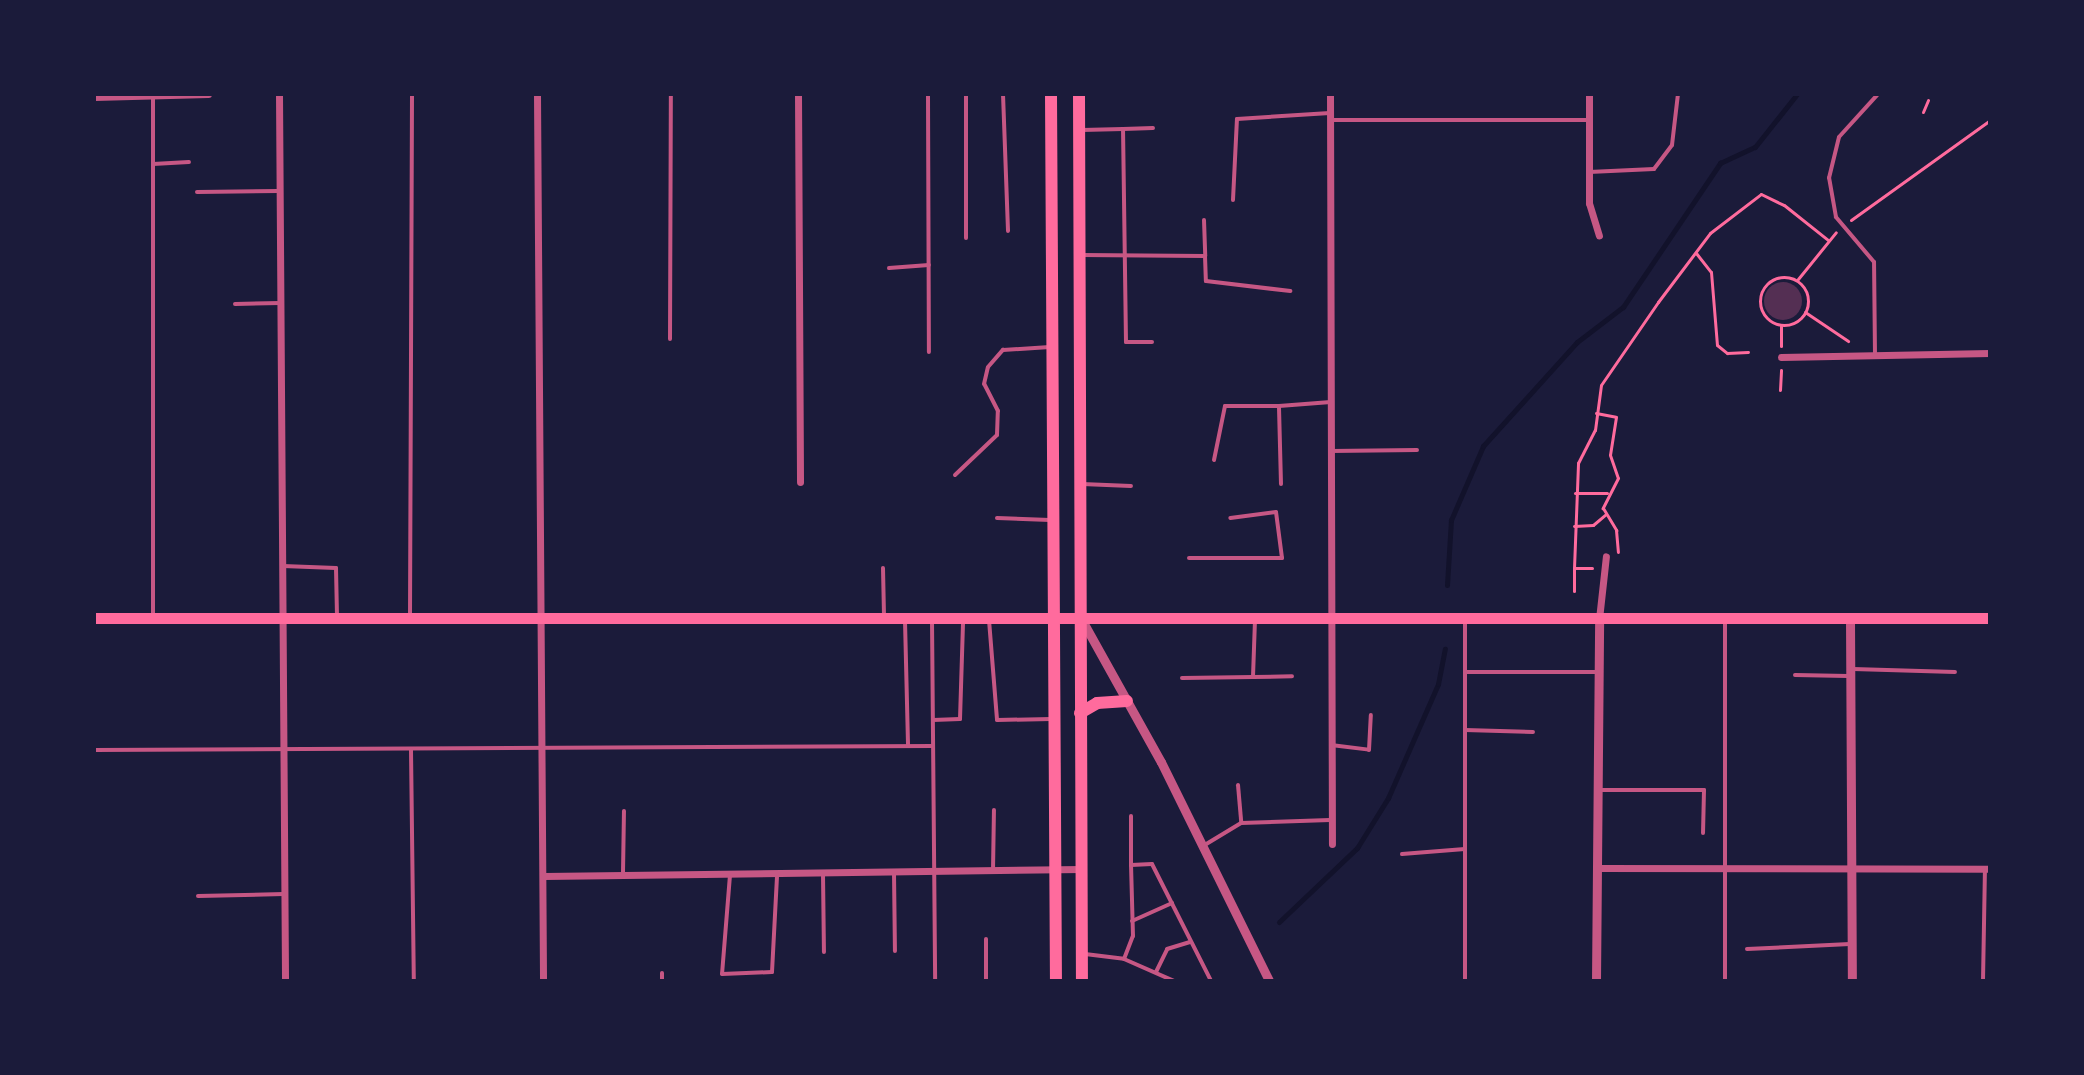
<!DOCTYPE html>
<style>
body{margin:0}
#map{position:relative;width:2084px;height:1075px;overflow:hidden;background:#1b1b3a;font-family:"Golos Text",sans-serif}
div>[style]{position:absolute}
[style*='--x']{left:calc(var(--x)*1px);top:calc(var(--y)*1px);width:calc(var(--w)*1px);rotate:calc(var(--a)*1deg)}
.stream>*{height:5px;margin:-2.5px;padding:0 2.5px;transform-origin:2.5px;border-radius:2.5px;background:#12122b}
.building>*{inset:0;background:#542f53}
.round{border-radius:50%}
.path>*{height:3px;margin:-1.5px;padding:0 1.5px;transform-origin:1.5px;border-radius:1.5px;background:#ff6b9d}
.path>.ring{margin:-1.5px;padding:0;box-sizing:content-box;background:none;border:3px solid #ff6b9d;border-radius:50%}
.service>*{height:4px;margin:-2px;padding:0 2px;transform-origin:2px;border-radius:2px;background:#c65784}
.minor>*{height:7px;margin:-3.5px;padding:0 3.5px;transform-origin:3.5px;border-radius:3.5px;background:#c65784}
.tertiary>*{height:9px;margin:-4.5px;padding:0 4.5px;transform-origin:4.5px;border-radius:4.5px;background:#c65784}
.secondary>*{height:11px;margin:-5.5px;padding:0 5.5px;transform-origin:5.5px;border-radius:5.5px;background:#ff6b9d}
.primary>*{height:12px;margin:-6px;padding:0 6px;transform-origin:6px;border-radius:6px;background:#ff6b9d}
span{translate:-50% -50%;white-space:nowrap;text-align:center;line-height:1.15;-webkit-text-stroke:6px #1b1b3a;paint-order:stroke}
.frame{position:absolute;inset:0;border:96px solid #1b1b3a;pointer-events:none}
</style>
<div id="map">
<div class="stream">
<i style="--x:1447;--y:585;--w:65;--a:-86.5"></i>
<i style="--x:1451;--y:520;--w:81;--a:-66.6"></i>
<i style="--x:1483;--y:446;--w:140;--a:-47.9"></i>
<i style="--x:1577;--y:342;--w:58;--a:-37.3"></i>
<i style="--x:1623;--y:307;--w:174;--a:-56"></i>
<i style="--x:1720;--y:163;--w:38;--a:-25"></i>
<i style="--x:1755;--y:147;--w:68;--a:-51.6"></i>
<i style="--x:1279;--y:922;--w:108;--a:-43.5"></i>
<i style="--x:1357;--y:848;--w:59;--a:-58.2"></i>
<i style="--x:1388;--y:798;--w:124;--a:-66.3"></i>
<i style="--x:1438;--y:684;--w:36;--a:-79"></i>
</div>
<div class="building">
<i class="round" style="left:1764px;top:282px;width:38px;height:38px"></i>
</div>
<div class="path">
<i style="--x:1923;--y:112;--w:13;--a:-67"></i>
<i style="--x:1851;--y:220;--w:171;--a:-35.7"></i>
<i style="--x:1696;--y:253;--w:24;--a:52"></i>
<i style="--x:1711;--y:272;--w:73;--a:85.3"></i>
<i style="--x:1717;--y:345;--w:13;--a:39"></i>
<i style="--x:1727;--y:353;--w:21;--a:-3"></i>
<i class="ring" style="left:1760px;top:277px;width:45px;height:45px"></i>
<i style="--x:1798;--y:279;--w:60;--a:-51"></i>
<i style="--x:1805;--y:312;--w:52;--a:34"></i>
<i style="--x:1781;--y:346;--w:20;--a:-90"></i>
<i style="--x:1780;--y:390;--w:20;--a:-87"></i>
<i style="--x:1596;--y:413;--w:20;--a:11"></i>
<i style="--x:1616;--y:417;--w:38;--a:99"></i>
<i style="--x:1610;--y:455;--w:24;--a:71"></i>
<i style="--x:1618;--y:478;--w:34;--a:117"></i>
<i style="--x:1603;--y:508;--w:26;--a:59"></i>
<i style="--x:1616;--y:530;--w:22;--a:85"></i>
<i style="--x:1575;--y:493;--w:32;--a:0"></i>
<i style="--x:1574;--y:526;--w:19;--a:-3"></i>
<i style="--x:1593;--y:525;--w:16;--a:-40"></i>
<i style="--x:1592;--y:568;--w:18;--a:180"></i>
<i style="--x:1574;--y:568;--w:105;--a:-87.8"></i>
<i style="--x:1578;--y:463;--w:37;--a:-63"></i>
<i style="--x:1595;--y:430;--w:45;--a:-82.4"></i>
<i style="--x:1601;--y:385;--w:101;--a:-55.5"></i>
<i style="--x:1658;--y:302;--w:86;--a:-53"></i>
<i style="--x:1710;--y:233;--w:64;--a:-37.4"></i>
<i style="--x:1761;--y:194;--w:25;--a:26"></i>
<i style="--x:1784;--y:205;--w:56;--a:38.5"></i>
<i style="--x:1574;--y:591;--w:23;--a:-90"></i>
</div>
<div class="service">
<i style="--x:928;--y:94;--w:258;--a:89.8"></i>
<i style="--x:966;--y:94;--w:144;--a:90"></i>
<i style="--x:1003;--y:94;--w:137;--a:87.9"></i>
<i style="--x:1330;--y:120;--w:258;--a:0"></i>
<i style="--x:1082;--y:130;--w:41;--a:-1.4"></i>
<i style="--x:153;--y:164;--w:36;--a:-3"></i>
<i style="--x:1589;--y:172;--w:65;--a:-2.6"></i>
<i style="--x:1654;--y:169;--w:30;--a:-53"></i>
<i style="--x:1672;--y:145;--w:51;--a:-83.3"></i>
<i style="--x:197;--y:192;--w:82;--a:-0.7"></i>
<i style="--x:1233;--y:200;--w:81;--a:-87.2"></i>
<i style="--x:1237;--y:119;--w:93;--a:-3.7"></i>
<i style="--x:1204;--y:220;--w:36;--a:88"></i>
<i style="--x:1081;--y:255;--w:124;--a:0.5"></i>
<i style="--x:1205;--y:256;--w:25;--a:88"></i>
<i style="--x:1206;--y:281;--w:85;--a:6.8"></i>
<i style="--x:889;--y:268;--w:40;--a:-4.3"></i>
<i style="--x:235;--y:304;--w:45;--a:-1.3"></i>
<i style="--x:670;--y:339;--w:245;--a:-89.8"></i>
<i style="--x:1152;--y:342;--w:26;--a:180"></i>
<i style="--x:1126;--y:342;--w:213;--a:-90.8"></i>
<i style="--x:1123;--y:129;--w:30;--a:-2"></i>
<i style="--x:1875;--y:354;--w:92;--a:-90.6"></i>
<i style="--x:1874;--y:262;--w:59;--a:-130.2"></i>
<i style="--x:1836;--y:217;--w:40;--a:-100"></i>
<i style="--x:1829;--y:178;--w:42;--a:-76.3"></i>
<i style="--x:1839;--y:137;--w:58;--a:-47.8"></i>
<i style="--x:1331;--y:451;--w:86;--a:-0.7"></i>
<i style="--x:1214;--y:460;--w:55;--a:-78.5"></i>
<i style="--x:1225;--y:406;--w:54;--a:0"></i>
<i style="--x:955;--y:475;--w:58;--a:-43.6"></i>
<i style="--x:997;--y:435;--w:24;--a:-88"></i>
<i style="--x:998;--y:411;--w:30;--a:-117"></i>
<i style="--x:984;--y:384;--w:17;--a:-77"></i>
<i style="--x:988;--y:367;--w:23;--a:-49"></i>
<i style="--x:1003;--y:350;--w:47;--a:-3.7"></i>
<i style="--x:1082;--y:484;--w:49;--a:2.3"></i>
<i style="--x:1281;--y:484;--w:78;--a:-91.5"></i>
<i style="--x:1279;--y:406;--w:52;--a:-4.4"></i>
<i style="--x:997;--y:518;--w:53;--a:2.2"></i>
<i style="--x:1189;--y:558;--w:93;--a:0"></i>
<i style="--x:1282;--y:558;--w:46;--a:-97.4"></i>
<i style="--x:1276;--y:512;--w:46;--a:172.6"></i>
<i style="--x:283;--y:566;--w:53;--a:2.2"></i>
<i style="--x:336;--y:568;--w:46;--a:88.8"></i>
<i style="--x:883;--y:568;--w:47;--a:88.8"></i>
<i style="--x:153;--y:616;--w:520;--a:-90"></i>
<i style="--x:410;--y:616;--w:522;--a:-89.78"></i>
<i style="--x:932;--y:620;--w:361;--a:89.5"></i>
<i style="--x:989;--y:620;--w:100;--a:85.4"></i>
<i style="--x:997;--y:720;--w:54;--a:-1.1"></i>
<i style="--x:905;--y:621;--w:125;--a:88.6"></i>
<i style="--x:1853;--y:669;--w:102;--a:1.7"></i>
<i style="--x:1465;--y:672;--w:131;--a:0"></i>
<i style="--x:1795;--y:675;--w:53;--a:1.1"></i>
<i style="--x:1253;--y:677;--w:39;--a:-1"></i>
<i style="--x:1182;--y:678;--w:71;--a:-0.8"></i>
<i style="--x:1253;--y:677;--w:57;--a:-88"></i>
<i style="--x:933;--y:720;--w:27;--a:-2"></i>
<i style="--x:960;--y:719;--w:98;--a:-88.2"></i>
<i style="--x:1465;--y:730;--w:68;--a:1.7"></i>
<i style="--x:1331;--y:745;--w:38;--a:7"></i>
<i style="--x:1369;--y:750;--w:35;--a:-87"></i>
<i style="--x:94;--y:750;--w:839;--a:-0.27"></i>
<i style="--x:411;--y:750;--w:231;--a:89.3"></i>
<i style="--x:1238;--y:785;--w:38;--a:85"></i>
<i style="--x:1599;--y:790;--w:105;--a:0"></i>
<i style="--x:1704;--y:790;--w:43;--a:91.3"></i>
<i style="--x:1131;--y:816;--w:49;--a:90"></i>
<i style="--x:1131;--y:865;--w:21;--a:-3"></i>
<i style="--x:1152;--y:864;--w:131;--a:63.2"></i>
<i style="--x:1203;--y:846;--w:44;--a:-31.2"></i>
<i style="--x:1241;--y:823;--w:89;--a:-1.9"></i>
<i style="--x:1402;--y:854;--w:63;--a:-4.5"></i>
<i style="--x:993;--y:871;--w:61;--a:-89.1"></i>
<i style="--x:623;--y:873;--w:62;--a:-89.1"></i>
<i style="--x:894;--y:873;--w:78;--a:89.3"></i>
<i style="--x:823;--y:874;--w:78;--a:89.3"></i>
<i style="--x:730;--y:875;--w:99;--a:94.6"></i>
<i style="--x:722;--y:974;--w:50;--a:-2.3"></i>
<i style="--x:772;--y:972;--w:97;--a:-87"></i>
<i style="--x:198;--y:896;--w:86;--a:-1.3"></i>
<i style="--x:1132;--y:921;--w:44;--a:-24.2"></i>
<i style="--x:986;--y:939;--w:42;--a:90"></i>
<i style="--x:1747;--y:949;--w:103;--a:-2.8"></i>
<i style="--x:1085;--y:954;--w:39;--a:7"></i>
<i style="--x:1124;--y:959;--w:55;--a:23.7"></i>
<i style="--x:1124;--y:959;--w:25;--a:-69"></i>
<i style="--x:1133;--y:936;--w:71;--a:-91.6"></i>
<i style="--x:1156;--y:972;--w:25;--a:-64"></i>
<i style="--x:1167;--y:949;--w:24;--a:-17"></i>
<i style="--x:662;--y:973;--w:8;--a:90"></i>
<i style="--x:1465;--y:981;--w:361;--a:-90"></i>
<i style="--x:1725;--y:981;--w:362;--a:-90"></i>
<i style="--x:1983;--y:981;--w:112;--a:-89"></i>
</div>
<div class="minor">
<i style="--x:279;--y:94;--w:887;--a:89.61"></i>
<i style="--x:537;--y:94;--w:887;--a:89.61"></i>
<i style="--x:798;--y:94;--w:388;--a:89.7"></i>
<i style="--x:1330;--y:94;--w:750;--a:89.85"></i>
<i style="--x:1589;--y:94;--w:109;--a:90"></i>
<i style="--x:1589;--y:203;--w:34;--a:73"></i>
<i style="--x:94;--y:97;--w:114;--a:-1.5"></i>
<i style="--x:1781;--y:357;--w:209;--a:-1.1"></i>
<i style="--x:1599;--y:619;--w:63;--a:-83.7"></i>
<i style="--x:1598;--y:868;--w:392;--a:0.1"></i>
<i style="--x:544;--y:876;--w:538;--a:-0.75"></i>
</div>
<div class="tertiary">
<i style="--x:1850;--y:619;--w:362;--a:89.7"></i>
<i style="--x:1083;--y:622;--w:160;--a:60.9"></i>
<i style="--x:1161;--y:762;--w:244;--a:63.7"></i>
<i style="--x:1596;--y:981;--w:362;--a:-89.5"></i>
</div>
<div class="secondary">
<i style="--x:94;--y:618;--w:1896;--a:0"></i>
</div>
<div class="primary">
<i style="--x:1051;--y:94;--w:887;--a:89.68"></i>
<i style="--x:1079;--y:94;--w:887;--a:89.81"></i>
<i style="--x:1080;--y:713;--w:20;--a:-30"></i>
<i style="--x:1097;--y:703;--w:30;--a:-4"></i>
</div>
<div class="frame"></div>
</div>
